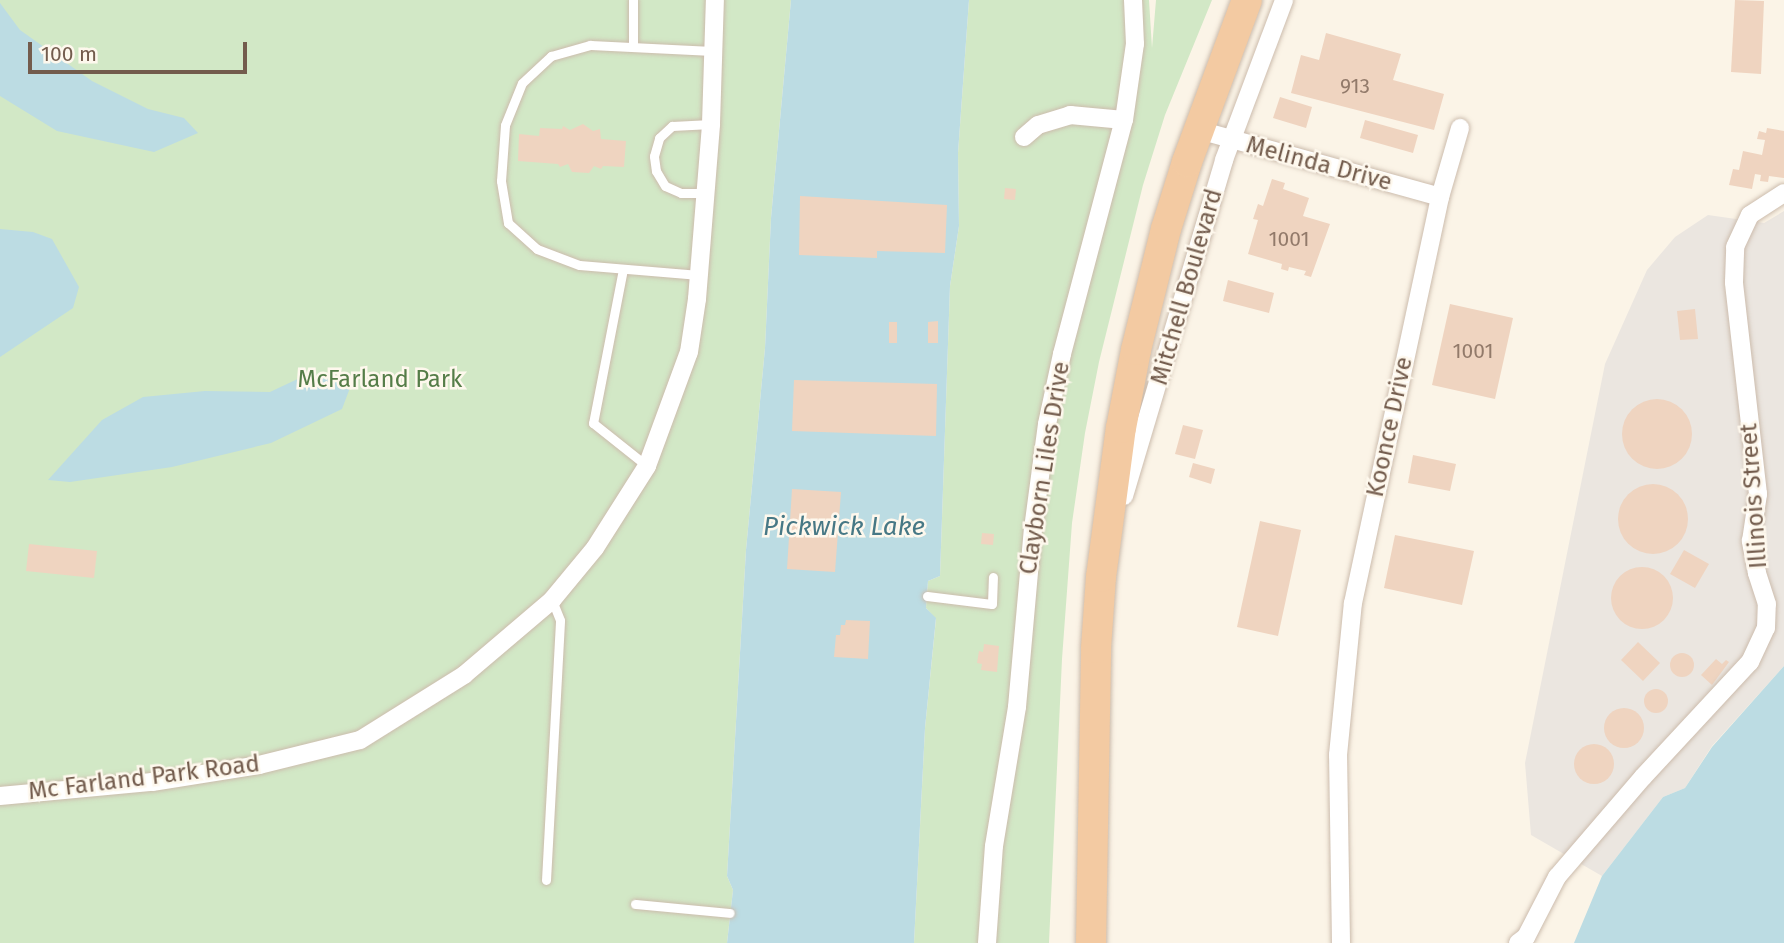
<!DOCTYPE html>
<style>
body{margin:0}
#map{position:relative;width:1784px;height:943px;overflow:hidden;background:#fbf4e7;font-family:"Fira Sans",sans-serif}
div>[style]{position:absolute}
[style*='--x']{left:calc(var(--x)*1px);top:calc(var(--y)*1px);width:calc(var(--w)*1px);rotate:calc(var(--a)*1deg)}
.industrial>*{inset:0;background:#ebe6e0}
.green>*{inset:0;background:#d2e8c6}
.water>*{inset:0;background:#bcdce3}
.building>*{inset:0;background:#efd4c0}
.round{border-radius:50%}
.roads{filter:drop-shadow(0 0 2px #ccbcad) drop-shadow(0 0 2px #ccbcad)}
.service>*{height:9px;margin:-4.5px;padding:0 4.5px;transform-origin:4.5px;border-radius:4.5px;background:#fff}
.minor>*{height:18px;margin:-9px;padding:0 9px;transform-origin:9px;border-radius:9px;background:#fff}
.trunk>*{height:30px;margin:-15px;padding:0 15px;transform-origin:15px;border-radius:15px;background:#f3caa2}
span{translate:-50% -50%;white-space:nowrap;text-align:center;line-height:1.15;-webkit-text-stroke:5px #fef8ed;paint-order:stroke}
.number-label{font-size:21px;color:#927a6a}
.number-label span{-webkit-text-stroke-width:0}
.street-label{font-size:24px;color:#735c4d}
.park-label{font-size:24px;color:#557d48}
.water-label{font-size:26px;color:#477885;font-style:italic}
.scale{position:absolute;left:28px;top:42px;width:219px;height:32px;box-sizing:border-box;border:4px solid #735c4d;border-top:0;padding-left:9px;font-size:21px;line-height:24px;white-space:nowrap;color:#735c4d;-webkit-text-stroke:5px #fef8ed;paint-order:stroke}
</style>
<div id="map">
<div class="industrial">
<i style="clip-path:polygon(1784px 211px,1784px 666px,1712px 746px,1685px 788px,1663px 797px,1602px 876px,1531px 835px,1525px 763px,1605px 364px,1647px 270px,1675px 237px,1708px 215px,1764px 223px)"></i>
</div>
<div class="green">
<i style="clip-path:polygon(0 0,791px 0,771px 218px,765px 348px,746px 550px,727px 876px,733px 890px,727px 943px,0 943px)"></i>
<i style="clip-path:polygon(969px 0,1149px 0,1152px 48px,1156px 0,1212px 0,1165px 115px,1143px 185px,1099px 362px,1085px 433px,1072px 523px,1062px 659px,1049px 943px,914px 943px,925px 728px,936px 619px,926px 608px,928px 581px,940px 576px,950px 286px,959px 226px,958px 153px)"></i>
</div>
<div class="water">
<i style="clip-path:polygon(791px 0,969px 0,958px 153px,959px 226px,950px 286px,940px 576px,928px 581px,926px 608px,936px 618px,925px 728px,914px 943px,727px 943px,733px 890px,727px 876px,746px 550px,765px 348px,771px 218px)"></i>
<i style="clip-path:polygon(0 3px,20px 30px,92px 81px,148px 109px,184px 118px,198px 133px,154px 152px,57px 131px,0 96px)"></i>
<i style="clip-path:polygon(0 229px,33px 232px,52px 239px,79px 287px,73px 308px,0 357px)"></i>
<i style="clip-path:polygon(331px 375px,353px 380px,342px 409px,271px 443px,172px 467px,70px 482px,48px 480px,102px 420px,143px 397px,205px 391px,270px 392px,304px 376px)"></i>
<i style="clip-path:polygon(1784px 666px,1784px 943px,1574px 943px,1602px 876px,1663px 797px,1685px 788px,1712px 747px)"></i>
</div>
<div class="building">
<i style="clip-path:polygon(1735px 0,1764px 1px,1761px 74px,1731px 72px)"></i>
<i style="clip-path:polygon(1326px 33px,1401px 54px,1393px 80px,1444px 94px,1434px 130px,1291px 93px,1301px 55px,1319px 60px)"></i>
<i style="clip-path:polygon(1280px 97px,1312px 107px,1306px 128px,1273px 118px)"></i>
<i style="clip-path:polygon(1365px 120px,1418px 135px,1413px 153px,1360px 138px)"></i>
<i style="clip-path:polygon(583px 124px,593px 131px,600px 129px,601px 139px,626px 141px,624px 167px,603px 166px,601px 169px,594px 166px,589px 173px,572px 172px,568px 164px,560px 167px,558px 164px,518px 161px,519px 134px,539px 136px,540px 128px,562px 129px,563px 126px,570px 130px)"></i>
<i style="clip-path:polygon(1767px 128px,1784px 131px,1784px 178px,1769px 176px,1768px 182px,1760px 181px,1761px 175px,1755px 174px,1752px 189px,1729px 185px,1733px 169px,1739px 170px,1743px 151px,1762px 155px,1765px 140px,1757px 139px,1759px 131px,1766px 133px)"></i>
<i style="clip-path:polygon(1272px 179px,1285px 183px,1283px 189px,1309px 198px,1303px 216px,1330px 224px,1311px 277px,1304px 275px,1306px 271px,1289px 267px,1288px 271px,1281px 269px,1282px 264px,1248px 254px,1258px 220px,1253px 219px,1258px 204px,1263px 206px)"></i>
<i style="clip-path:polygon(1005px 188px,1016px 189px,1015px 200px,1004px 199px)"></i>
<i style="clip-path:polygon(800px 196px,947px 205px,945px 253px,877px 251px,877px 258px,799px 255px)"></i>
<i style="clip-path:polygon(1228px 280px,1274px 293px,1269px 313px,1223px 301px)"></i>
<i style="clip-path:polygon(1450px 304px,1513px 318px,1495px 399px,1432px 385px)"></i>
<i style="clip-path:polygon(1695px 309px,1698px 339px,1680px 340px,1677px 311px)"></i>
<i style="clip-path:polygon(938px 321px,938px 343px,928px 343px,928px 322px)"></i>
<i style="clip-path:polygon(889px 322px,897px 322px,897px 343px,889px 343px)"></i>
<i style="clip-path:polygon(794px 380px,937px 384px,936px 436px,792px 431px)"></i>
<i class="round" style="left:1622px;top:399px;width:70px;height:70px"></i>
<i style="clip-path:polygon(1183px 425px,1203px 430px,1195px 459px,1175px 454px)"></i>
<i style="clip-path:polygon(1413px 455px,1456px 464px,1450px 491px,1408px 483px)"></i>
<i style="clip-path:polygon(1193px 463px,1215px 469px,1211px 484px,1189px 477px)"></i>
<i class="round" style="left:1618px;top:484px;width:70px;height:70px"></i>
<i style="clip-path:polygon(792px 489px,841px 492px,835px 572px,787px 569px)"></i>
<i style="clip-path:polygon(1260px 521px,1301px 530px,1278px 636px,1237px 627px)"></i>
<i style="clip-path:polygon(982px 533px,994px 534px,993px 545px,981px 544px)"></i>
<i style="clip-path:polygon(1395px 535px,1474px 551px,1462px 605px,1384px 588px)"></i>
<i style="clip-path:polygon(29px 544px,97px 551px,94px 578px,26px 571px)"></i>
<i style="clip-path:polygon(1684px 550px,1709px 564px,1695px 588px,1670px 574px)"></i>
<i class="round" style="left:1611px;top:567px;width:62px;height:62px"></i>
<i style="clip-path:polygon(846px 620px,870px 621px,868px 659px,834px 657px,836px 635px,840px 635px,841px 625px,845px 625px)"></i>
<i style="clip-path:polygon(1638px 642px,1660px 663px,1643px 681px,1621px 660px)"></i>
<i style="clip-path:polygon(984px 644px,999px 646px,997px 672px,981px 670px,982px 664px,977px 663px,979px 651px,983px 652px)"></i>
<i class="round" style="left:1670px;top:653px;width:24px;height:24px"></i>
<i style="clip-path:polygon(1716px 659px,1722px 664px,1726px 660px,1729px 662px,1712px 685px,1701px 675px)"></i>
<i class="round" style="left:1644px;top:689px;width:24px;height:24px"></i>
<i class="round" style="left:1604px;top:708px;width:40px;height:40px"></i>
<i class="round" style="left:1574px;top:744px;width:40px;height:40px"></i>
</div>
<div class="roads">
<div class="service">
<i style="--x:633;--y:0;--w:47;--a:90"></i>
<i style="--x:705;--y:193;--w:24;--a:180"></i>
<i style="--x:681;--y:193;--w:17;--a:-156"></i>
<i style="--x:665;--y:186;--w:17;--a:-121"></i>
<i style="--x:656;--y:171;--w:15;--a:-98"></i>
<i style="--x:654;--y:156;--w:19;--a:-74"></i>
<i style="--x:659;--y:138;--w:18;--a:-43"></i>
<i style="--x:672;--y:126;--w:39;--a:-3"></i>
<i style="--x:623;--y:269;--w:157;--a:101"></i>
<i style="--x:593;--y:423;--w:69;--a:38.5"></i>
<i style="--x:699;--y:275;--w:120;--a:-175.2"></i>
<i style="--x:579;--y:265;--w:45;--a:-159.1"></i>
<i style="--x:537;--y:249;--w:39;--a:-138"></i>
<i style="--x:508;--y:223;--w:43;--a:-99.5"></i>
<i style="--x:501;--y:181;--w:56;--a:-85.9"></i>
<i style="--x:505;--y:125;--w:45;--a:-68"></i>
<i style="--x:522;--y:83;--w:40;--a:-43"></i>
<i style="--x:551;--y:56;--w:41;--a:-15.8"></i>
<i style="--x:590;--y:45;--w:123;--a:2.8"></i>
<i style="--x:927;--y:596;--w:65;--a:7"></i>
<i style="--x:992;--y:604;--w:27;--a:-88"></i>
<i style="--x:546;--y:880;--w:260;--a:-86.9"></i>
<i style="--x:560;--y:620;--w:22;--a:-112"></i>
<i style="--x:635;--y:904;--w:95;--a:5.4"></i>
</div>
<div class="minor">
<i style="--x:1199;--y:130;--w:250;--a:15.5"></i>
<i style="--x:1024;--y:137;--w:18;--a:-41"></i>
<i style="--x:1038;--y:125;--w:34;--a:-17"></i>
<i style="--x:1070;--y:115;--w:54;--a:5.3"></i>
<i style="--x:1124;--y:496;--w:351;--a:-73.4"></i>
<i style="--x:1224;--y:160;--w:171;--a:-69.4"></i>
<i style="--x:0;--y:796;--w:153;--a:-5.3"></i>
<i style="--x:152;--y:782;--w:108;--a:-9"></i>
<i style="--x:259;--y:765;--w:104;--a:-13.9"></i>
<i style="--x:360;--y:740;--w:123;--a:-32"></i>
<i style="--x:464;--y:675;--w:116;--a:-40.4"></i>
<i style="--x:552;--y:600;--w:67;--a:-50.4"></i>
<i style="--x:595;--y:548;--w:97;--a:-57.6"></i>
<i style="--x:647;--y:466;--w:121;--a:-69.8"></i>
<i style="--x:689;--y:352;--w:54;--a:-81.4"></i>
<i style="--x:697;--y:299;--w:176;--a:-85.4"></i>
<i style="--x:711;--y:124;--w:124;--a:-88.2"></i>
<i style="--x:987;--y:943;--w:97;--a:-85.9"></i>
<i style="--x:994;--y:846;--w:141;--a:-80.6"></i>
<i style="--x:1017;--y:707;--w:179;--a:-84.9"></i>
<i style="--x:1033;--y:529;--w:106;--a:-82.4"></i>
<i style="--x:1047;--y:424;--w:72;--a:-77.9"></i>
<i style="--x:1062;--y:354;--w:242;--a:-75.2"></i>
<i style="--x:1124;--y:120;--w:77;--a:-81.8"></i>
<i style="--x:1135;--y:44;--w:44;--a:-92.6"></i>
<i style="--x:1341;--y:943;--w:188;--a:-90.9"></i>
<i style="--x:1338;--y:755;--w:153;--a:-84.4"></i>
<i style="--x:1353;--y:603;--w:415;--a:-77.9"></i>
<i style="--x:1440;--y:197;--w:72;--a:-73.8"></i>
<i style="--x:1518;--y:943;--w:10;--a:-37"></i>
<i style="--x:1526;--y:937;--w:68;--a:-62.7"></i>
<i style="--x:1557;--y:877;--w:132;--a:-49.3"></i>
<i style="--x:1643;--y:777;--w:157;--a:-47.1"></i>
<i style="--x:1750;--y:662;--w:38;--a:-65"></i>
<i style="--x:1766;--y:628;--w:24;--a:-88"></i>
<i style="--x:1767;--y:604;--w:33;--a:-108"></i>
<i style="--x:1757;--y:573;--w:33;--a:-101"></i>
<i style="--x:1751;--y:541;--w:48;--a:-81.5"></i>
<i style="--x:1758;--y:494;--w:213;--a:-96.5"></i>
<i style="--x:1734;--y:282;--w:35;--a:-88"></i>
<i style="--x:1735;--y:247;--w:35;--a:-65"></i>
<i style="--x:1750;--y:215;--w:40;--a:-32.9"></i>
</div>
<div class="trunk">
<i style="--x:1091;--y:943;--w:295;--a:-89"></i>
<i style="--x:1096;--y:648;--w:71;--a:-86"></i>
<i style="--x:1101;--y:577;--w:150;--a:-82.4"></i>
<i style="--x:1121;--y:428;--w:79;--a:-79.1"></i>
<i style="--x:1136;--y:350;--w:125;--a:-76.1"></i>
<i style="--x:1166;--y:229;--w:70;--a:-72.6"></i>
<i style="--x:1187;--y:162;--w:173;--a:-69.7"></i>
</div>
</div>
<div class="number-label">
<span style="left:1355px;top:86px">913</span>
<span style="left:1289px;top:239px">1001</span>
<span style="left:1473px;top:351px">1001</span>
</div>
<div class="street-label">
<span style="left:1319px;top:164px;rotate:15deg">Melinda Drive</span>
<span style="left:1187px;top:287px;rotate:-74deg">Mitchell Boulevard</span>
<span style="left:1390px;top:427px;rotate:-78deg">Koonce Drive</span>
<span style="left:1045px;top:468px;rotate:-81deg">Clayborn Liles Drive</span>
<span style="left:1754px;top:496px;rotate:-94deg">Illinois Street</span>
<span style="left:144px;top:778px;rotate:-7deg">Mc Farland Park Road</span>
</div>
<div class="park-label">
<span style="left:380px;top:380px">McFarland Park</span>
</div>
<div class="water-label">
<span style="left:844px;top:527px">Pickwick Lake</span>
</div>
<div class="scale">100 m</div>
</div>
